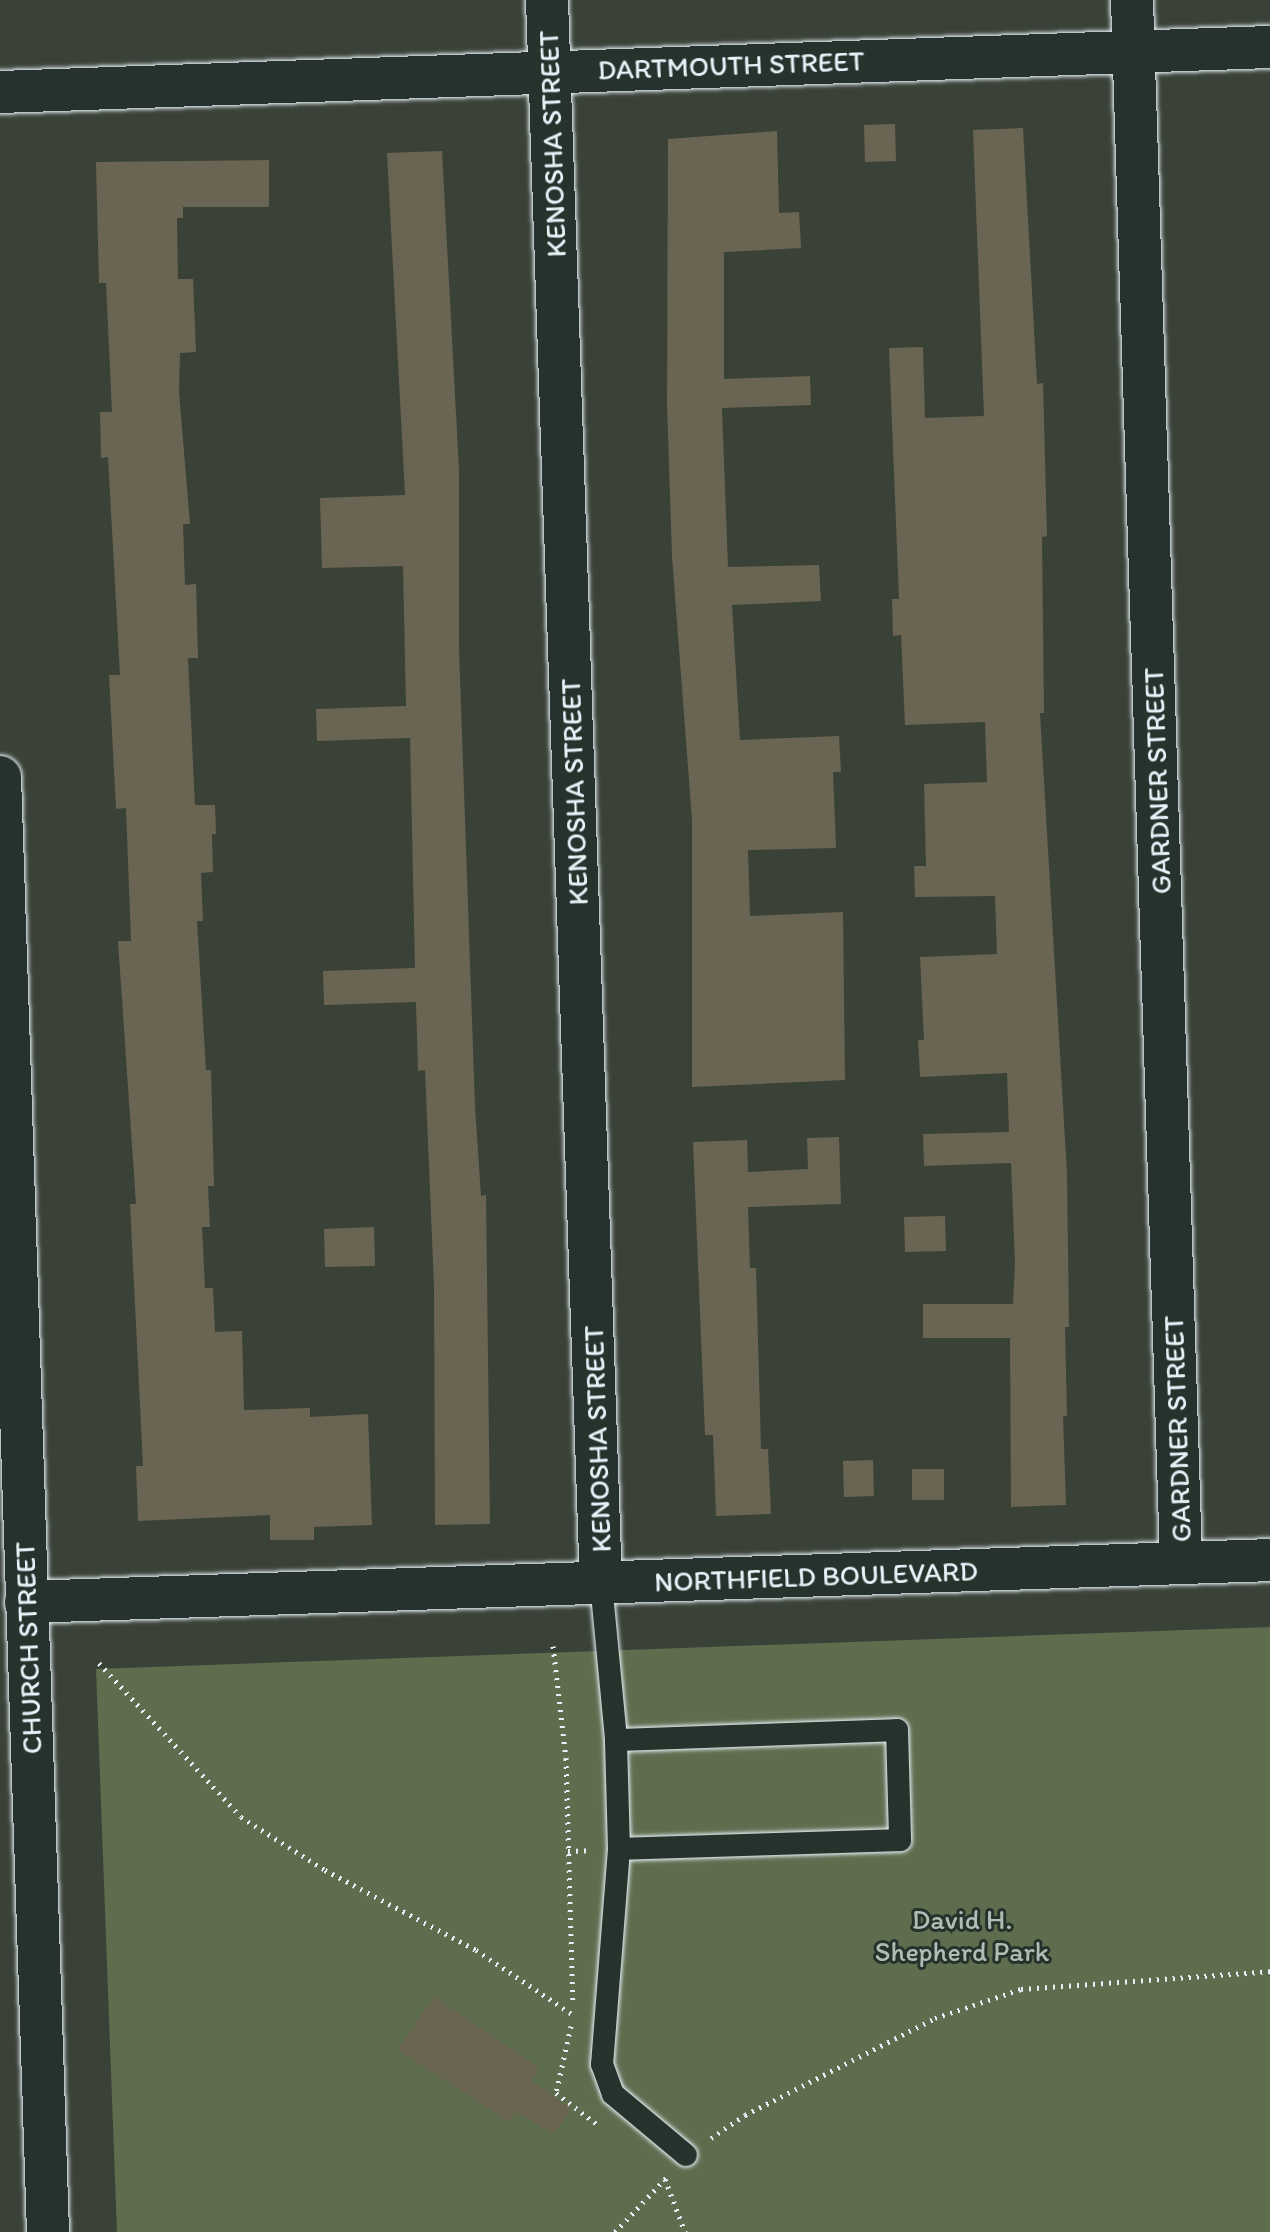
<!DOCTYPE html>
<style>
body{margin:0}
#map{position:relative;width:1270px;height:2232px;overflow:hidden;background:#3a4238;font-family:Itim,sans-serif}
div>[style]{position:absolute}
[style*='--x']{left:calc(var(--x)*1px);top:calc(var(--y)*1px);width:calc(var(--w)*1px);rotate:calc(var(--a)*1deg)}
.green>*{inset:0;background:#5f6d4f}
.building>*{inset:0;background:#696552}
.path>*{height:5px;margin-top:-2.5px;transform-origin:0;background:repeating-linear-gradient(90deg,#e8f1f8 0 2px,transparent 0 8px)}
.roads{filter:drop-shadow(0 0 2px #e8f1f8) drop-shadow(0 0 2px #e8f1f8)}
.service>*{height:22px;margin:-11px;padding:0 11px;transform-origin:11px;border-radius:11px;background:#26332d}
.minor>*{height:42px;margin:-21px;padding:0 21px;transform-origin:21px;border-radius:21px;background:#26332d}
span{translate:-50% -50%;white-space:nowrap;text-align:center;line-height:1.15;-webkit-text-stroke:6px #26332d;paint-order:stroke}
.street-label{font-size:28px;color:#e8f1f8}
.park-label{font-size:28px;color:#b1bcb4}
</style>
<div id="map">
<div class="green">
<i style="clip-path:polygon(1270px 1627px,1270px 2232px,117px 2232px,96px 1669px)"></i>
</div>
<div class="building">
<i style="clip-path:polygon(895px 124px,896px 161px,865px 162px,864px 125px)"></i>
<i style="clip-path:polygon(1023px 128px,1037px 384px,1043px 383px,1047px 536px,1042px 537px,1044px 713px,1040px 713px,1067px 1174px,1069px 1327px,1065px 1327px,1067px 1416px,1063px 1416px,1066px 1505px,1011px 1507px,1010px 1338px,923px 1338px,923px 1304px,1013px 1304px,1015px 1264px,1011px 1163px,924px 1166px,923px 1134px,1009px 1132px,1007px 1073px,920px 1077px,918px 1040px,924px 1040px,920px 957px,997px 954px,995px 896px,915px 897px,914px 866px,926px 866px,924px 784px,987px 782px,985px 722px,905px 725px,901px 635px,893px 636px,892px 599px,899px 599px,889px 348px,923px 347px,925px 418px,984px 416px,973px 130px)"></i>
<i style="clip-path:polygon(777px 131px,779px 213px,799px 212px,801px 248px,724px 252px,724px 379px,810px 376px,811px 405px,722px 408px,728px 567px,819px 565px,821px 601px,732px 605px,740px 740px,839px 736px,841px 772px,833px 772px,836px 848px,748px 850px,750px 916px,843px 912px,845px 1080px,692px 1087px,692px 820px,672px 556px,667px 404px,668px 139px)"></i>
<i style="clip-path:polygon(442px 151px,459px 470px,459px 648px,475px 1106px,481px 1196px,486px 1195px,490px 1524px,435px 1525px,434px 1286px,425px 1070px,418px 1071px,416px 1002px,324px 1005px,323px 971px,415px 968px,410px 738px,317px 741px,316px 709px,406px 706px,403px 566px,322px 568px,320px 498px,405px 495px,387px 153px)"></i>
<i style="clip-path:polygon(269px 160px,269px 207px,183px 207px,183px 218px,177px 218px,178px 279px,193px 279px,196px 352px,180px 353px,179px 392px,190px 524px,183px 524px,185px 585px,196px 584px,198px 658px,188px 658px,195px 805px,215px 805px,216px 834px,212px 834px,213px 872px,201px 873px,203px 921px,197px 921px,206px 1070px,211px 1070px,214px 1186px,208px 1186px,210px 1227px,202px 1227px,205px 1288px,213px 1288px,215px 1332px,242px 1331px,244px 1410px,310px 1408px,310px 1417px,368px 1414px,372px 1525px,314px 1527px,314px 1540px,270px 1540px,270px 1515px,138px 1521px,136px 1466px,143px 1466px,130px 1204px,136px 1204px,118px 941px,131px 941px,126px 808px,116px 809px,109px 675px,120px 675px,108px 457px,101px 458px,100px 412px,112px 412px,106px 283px,99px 283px,96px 162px)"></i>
<i style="clip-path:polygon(839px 1137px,841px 1204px,748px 1207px,750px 1268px,756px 1268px,761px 1449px,768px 1449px,771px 1514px,716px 1516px,713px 1435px,705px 1435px,693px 1142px,747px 1140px,748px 1172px,808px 1169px,807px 1138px)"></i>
<i style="clip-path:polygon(945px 1216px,946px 1251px,905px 1252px,904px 1217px)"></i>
<i style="clip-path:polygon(374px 1227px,375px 1266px,325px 1267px,324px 1229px)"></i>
<i style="clip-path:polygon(873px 1460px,874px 1496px,844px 1497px,843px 1461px)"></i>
<i style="clip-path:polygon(912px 1469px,944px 1469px,944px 1500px,912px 1500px)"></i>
<i style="clip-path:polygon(434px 1996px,539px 2068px,532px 2081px,571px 2109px,554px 2134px,516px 2112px,509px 2122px,398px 2050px)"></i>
</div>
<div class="path">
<i style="--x:553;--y:1646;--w:113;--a:83.4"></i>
<i style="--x:566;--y:1758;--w:246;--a:88.4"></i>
<i style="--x:99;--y:1663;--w:209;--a:47.3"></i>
<i style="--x:241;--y:1817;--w:99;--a:32.2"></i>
<i style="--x:325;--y:1870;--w:171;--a:27.9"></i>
<i style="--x:476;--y:1950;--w:115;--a:33.7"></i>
<i style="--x:568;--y:1851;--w:23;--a:-2"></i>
<i style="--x:571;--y:2026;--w:69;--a:102.6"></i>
<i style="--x:556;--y:2093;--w:53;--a:37.3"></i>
<i style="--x:711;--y:2138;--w:41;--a:-34.1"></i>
<i style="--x:745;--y:2115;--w:213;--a:-27"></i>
<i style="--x:935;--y:2018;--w:91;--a:-18.6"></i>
<i style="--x:1021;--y:1989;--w:250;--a:-4.1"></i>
<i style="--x:665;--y:2179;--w:57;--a:69.3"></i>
<i style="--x:615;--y:2232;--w:77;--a:-46.6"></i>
</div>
<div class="roads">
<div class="service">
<i style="--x:601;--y:1583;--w:158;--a:84.5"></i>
<i style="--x:616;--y:1740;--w:281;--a:-2"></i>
<i style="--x:897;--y:1730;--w:110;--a:88.4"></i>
<i style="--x:900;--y:1840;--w:281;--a:178.2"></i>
<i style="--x:619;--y:1849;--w:109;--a:-91.6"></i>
<i style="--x:619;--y:1849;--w:216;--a:94.5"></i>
<i style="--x:602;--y:2064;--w:32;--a:70"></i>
<i style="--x:613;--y:2094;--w:95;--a:39.9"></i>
</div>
<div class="minor">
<i style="--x:547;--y:0;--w:1584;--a:88.05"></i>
<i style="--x:1132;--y:0;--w:1564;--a:88.2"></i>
<i style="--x:0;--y:92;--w:1271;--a:-2.03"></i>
<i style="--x:0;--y:777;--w:1456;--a:88.11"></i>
<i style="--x:26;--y:1602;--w:1245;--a:-1.93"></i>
</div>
</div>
<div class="street-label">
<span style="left:731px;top:65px;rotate:-2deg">DARTMOUTH STREET</span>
<span style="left:552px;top:144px;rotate:-92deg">KENOSHA STREET</span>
<span style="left:1157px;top:781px;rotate:-92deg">GARDNER STREET</span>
<span style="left:574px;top:792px;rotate:-92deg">KENOSHA STREET</span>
<span style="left:1177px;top:1429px;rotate:-92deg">GARDNER STREET</span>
<span style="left:597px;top:1439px;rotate:-92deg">KENOSHA STREET</span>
<span style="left:816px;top:1576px;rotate:-2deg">NORTHFIELD BOULEVARD</span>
<span style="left:28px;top:1648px;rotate:-92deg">CHURCH STREET</span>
</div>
<div class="park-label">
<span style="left:962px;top:1935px">David H.<br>Shepherd Park</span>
</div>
</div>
